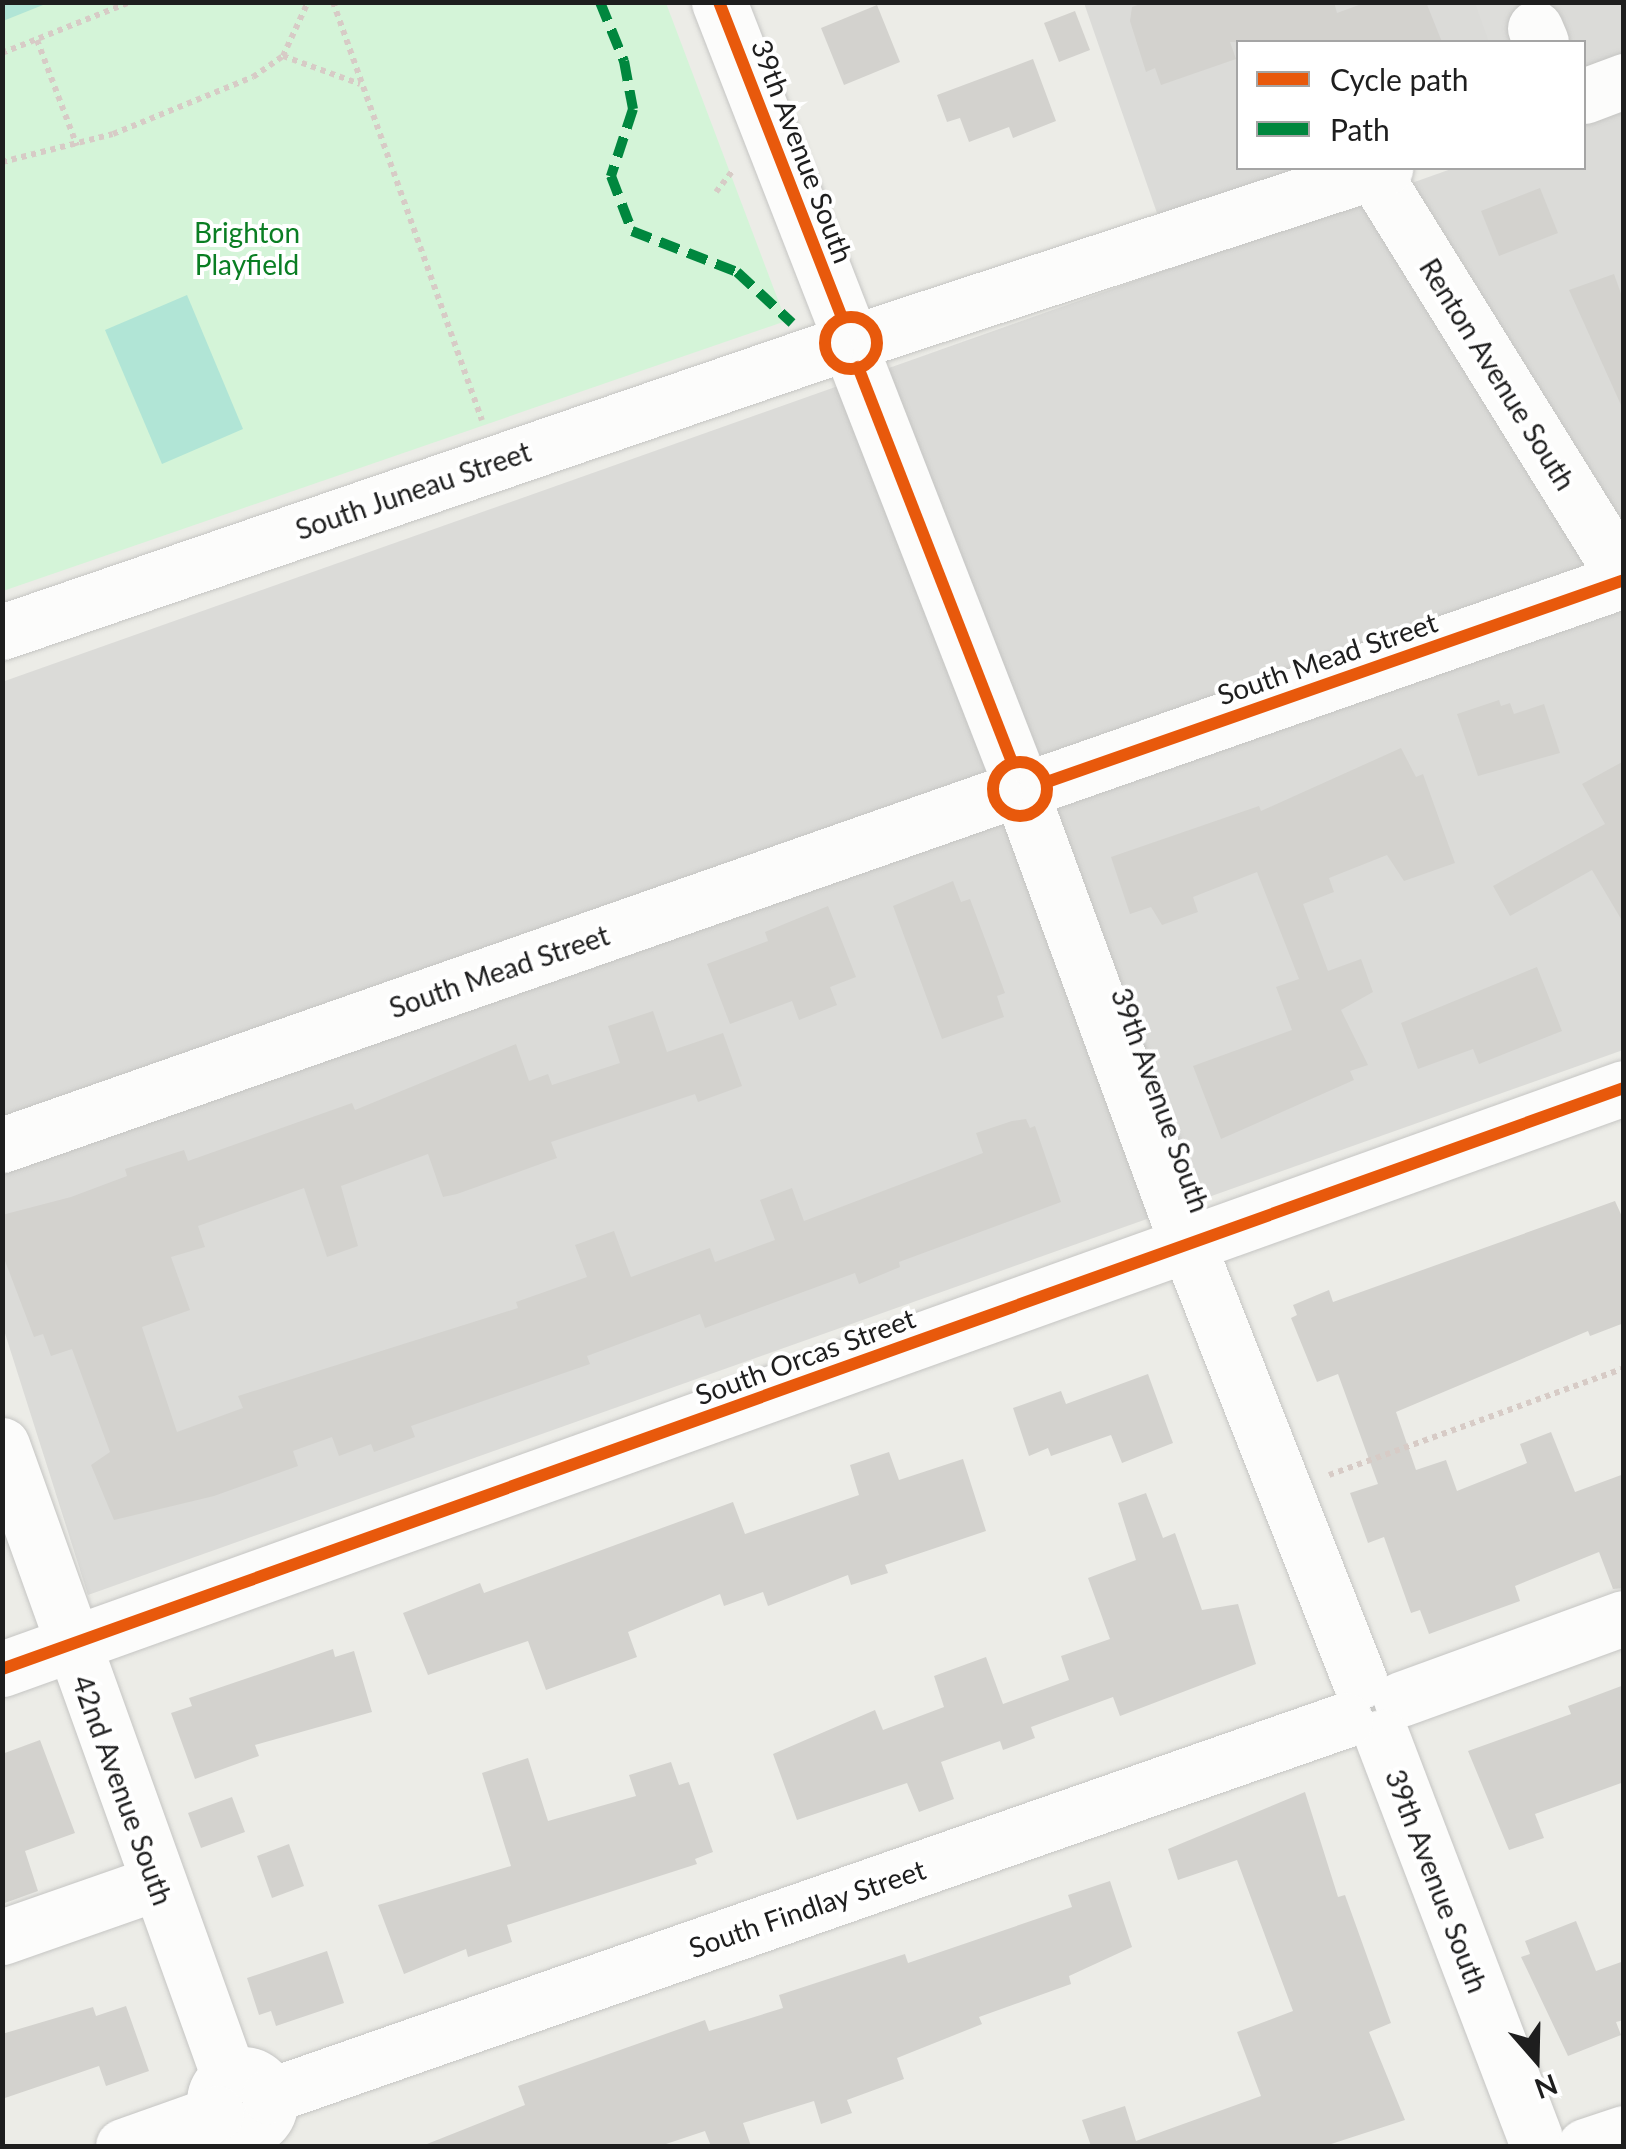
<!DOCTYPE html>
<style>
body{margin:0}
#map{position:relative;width:1626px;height:2149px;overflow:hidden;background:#ecece7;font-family:Lato,sans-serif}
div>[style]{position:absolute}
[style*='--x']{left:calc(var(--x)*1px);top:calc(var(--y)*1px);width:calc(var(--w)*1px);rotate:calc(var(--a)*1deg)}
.residential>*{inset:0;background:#dbdbd8}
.park>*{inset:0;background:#d4f4d8}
.pitch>*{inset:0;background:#b1e5d6}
.parking>*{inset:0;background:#ddddda}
.building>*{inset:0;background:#d3d2ce}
.path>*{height:6px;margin-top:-3px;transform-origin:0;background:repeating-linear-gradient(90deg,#d7cbc6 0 5px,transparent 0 10px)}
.roads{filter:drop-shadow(0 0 2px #c5c5c3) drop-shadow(0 0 2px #c5c5c3)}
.minor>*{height:55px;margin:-27.5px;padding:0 27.5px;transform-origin:27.5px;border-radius:27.5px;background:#fcfcfb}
.minor>.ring{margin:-27.5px;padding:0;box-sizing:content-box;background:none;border:55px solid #fcfcfb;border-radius:50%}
.quiet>*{height:10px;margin-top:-5px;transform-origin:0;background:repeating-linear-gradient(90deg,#00873e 0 20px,transparent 0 30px)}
.cycleway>*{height:12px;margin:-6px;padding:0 6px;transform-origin:6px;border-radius:6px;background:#e8590c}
.cycleway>.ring{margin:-6px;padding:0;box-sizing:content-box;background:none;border:12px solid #e8590c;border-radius:50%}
span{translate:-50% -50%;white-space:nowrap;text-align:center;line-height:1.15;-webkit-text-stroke:8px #fff;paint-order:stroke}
.street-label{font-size:28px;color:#1e1e1e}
.park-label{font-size:28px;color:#0a7e23}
.frame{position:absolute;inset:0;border:5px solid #1e1e1e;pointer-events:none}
.legend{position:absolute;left:1236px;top:40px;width:350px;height:130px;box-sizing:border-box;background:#fff;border:2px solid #a5a5a5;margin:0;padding:12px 18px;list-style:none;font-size:30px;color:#1e1e1e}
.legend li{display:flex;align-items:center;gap:20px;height:50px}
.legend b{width:50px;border:2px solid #a5a5a5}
.north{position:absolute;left:1486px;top:2009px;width:100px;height:100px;-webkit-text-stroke:8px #fff;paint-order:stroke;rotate:160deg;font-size:28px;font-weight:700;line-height:40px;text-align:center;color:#1e1e1e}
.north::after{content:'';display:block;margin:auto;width:35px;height:45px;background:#1e1e1e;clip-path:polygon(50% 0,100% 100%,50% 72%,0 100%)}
</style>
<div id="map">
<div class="residential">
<i style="clip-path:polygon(1084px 3px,1623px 3px,1623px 65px,1584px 80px,1584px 42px,1238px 42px,1238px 168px,1343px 168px,1158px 216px)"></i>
<i style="clip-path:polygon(1623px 108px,1623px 1050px,88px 1595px,3px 1327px,2px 682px,1454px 168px,1584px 168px,1584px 122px)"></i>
</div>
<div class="park">
<i style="clip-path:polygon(2px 3px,666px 3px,786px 321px,3px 591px)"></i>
</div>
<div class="pitch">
<i style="clip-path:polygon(3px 2px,48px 2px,48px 3px,3px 21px)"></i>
<i style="clip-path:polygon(187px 295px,243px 429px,162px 464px,105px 330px)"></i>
</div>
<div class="parking">
<i style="clip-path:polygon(1475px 3px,1545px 3px,1555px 28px,1519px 42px,1489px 42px)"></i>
</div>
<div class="building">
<i style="clip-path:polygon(1146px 2px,1334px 2px,1337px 13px,1367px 2px,1426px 2px,1442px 42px,1230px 42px,1236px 59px,1161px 85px,1155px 68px,1146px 72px,1130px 21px,1132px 7px)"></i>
<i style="clip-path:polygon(877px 5px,900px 62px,844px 85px,821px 28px)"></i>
<i style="clip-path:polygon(1075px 11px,1090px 50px,1059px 62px,1044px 23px)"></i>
<i style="clip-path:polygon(1033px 59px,1056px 121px,1013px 138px,1009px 127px,969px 142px,960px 118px,947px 122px,937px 95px)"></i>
<i style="clip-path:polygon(1540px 188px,1558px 233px,1499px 256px,1481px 211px)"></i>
<i style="clip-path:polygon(1614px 274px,1624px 302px,1621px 405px,1569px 290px)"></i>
<i style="clip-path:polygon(1499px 700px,1501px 706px,1510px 703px,1514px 714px,1544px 704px,1560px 753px,1478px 776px,1457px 714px)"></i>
<i style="clip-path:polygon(1401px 748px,1416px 777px,1423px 774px,1455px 863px,1404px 881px,1387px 855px,1329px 878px,1334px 892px,1303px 904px,1328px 971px,1361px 959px,1373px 992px,1341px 1010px,1368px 1065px,1350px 1071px,1354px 1080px,1221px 1139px,1193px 1066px,1292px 1030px,1276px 987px,1299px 979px,1257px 872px,1193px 897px,1198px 912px,1162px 925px,1151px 907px,1130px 914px,1111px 857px,1259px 806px,1261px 811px)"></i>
<i style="clip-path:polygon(1624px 761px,1624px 924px,1592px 870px,1510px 916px,1493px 886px,1605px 824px,1582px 784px)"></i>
<i style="clip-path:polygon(953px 881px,961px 902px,970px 899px,994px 963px,1005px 993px,997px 996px,1004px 1017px,942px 1039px,893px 906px)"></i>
<i style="clip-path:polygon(828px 906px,856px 977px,830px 987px,837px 1005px,799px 1020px,792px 1001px,730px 1024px,707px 964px,768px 941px,765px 932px)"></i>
<i style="clip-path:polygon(1537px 967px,1562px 1031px,1479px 1064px,1473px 1049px,1418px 1069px,1401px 1023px)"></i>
<i style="clip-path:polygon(653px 1011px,667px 1052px,723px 1033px,742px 1086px,698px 1102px,695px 1094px,551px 1142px,557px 1158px,457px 1194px,443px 1197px,428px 1154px,341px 1186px,358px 1246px,327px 1257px,304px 1188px,198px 1226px,205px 1247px,171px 1257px,190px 1310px,142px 1327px,177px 1432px,243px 1408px,238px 1396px,518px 1308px,516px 1302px,587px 1277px,575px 1245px,614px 1231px,631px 1277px,710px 1248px,715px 1262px,775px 1240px,760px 1200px,792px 1188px,804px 1221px,983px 1153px,976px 1133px,1012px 1121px,1026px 1119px,1030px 1128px,1035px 1126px,1061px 1202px,899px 1262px,900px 1267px,859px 1284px,855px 1273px,705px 1328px,700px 1314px,587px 1356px,590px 1364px,411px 1426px,415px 1437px,374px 1452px,371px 1444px,339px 1456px,332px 1437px,293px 1451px,298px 1466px,214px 1496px,114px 1520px,91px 1465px,110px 1452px,72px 1349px,51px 1356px,43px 1334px,34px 1337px,2px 1253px,2px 1215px,71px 1197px,127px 1176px,125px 1169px,184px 1150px,188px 1161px,352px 1103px,355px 1110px,516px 1044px,529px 1081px,548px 1074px,552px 1085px,620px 1063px,608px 1026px)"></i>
<i style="clip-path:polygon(1615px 1201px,1624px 1221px,1624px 1323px,1590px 1336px,1588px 1331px,1396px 1412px,1416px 1470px,1446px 1460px,1457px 1491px,1527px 1463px,1520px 1444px,1551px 1432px,1575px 1492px,1624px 1474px,1624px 1588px,1613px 1589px,1599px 1552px,1515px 1586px,1520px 1601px,1429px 1634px,1420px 1610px,1411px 1613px,1384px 1537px,1368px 1543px,1350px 1493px,1378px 1484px,1338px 1374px,1317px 1382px,1291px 1318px,1297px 1315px,1293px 1305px,1329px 1290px,1333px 1302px)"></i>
<i style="clip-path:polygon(1148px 1374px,1173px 1443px,1122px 1463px,1111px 1435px,1051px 1456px,1048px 1448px,1029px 1456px,1013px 1408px,1061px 1391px,1066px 1404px)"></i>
<i style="clip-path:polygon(889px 1452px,899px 1480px,963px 1459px,986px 1531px,885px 1565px,888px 1573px,851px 1585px,848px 1575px,768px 1606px,763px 1592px,724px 1606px,720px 1594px,628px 1632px,637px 1657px,546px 1690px,528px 1641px,428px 1675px,403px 1613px,480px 1583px,484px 1593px,733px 1502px,745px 1534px,859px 1495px,850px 1465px)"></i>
<i style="clip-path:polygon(1146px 1493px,1163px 1538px,1175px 1533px,1202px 1610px,1238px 1604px,1256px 1664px,1120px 1716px,1113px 1697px,1031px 1727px,1035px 1738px,1003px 1750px,1000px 1741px,941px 1762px,954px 1799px,919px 1812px,907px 1783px,797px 1820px,773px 1754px,875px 1710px,883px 1730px,944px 1707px,934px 1676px,986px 1657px,1003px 1704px,1069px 1680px,1061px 1656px,1110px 1639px,1088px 1578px,1136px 1560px,1118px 1503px)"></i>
<i style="clip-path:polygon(333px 1649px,335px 1657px,354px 1651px,372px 1712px,255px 1745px,259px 1756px,195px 1779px,171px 1713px,192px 1706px,189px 1698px)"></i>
<i style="clip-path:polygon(1624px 1685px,1624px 1782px,1535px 1814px,1544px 1838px,1509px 1850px,1468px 1751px,1571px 1714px,1568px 1706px)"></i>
<i style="clip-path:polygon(40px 1740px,75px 1833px,25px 1851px,38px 1891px,2px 1904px,2px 1754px)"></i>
<i style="clip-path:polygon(528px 1758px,548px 1821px,636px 1796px,629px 1775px,671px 1762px,679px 1785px,689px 1782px,713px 1852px,695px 1859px,697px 1864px,507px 1925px,512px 1942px,468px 1957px,466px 1949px,404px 1974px,378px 1905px,511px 1866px,482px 1773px)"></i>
<i style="clip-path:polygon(1305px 1792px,1338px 1897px,1345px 1895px,1391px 2023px,1369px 2032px,1405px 2120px,1325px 2146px,1091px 2146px,1082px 2120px,1125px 2106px,1136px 2141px,1261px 2096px,1237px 2032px,1293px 2011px,1237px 1860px,1178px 1880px,1168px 1849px)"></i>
<i style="clip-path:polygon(232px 1797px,245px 1832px,201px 1848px,188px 1813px)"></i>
<i style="clip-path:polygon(289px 1844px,304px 1886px,272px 1898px,257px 1856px)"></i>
<i style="clip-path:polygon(1110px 1881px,1132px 1947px,1069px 1976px,1071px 1984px,979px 2017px,982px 2024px,897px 2058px,904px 2079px,847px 2100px,852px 2113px,821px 2124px,814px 2101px,743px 2123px,751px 2146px,711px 2146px,705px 2131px,660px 2146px,422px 2146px,525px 2105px,518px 2086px,705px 2020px,709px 2031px,783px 2008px,779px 1995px,905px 1954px,908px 1963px,1072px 1907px,1068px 1895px)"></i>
<i style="clip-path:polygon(1576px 1921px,1596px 1971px,1624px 1961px,1624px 2020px,1616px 2022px,1621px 2035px,1568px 2056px,1521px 1957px,1530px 1954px,1525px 1941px)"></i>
<i style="clip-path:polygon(327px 1951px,344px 2003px,276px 2026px,271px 2011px,259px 2015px,247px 1978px)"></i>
<i style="clip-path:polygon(126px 2006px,149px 2071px,106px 2086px,99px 2066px,2px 2099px,2px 2034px,93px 2007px,96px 2016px)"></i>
</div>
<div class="path">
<i style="--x:333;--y:2;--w:444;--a:70.4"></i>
<i style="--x:37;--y:40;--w:113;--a:69.3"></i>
<i style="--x:2;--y:53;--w:138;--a:-21.7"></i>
<i style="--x:283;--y:56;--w:82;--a:20"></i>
<i style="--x:2;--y:162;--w:114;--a:-14.2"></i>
<i style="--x:113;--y:134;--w:151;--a:-22.2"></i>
<i style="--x:253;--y:77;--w:37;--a:-35"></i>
<i style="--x:283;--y:56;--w:60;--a:-65.2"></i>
<i style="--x:716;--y:192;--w:29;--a:-52"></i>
<i style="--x:1329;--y:1475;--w:314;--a:-19.9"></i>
</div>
<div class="roads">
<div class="minor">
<i style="--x:719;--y:2;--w:339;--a:68.7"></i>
<i style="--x:1535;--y:28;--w:15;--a:67"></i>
<i style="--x:1584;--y:96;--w:43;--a:-20.6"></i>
<i style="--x:1373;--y:172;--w:476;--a:58.2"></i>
<i style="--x:875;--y:335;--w:537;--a:-18.13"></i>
<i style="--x:858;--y:367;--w:425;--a:68.7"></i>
<i style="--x:2;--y:632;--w:870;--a:-18.91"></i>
<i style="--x:1047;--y:782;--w:611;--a:-19.29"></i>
<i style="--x:1029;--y:814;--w:459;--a:69.8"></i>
<i style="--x:1188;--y:1245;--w:469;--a:68.5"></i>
<i style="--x:2;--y:1145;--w:1052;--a:-19.31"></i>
<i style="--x:2;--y:1445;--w:672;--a:70.24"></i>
<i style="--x:2;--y:1669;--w:1723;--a:-19.71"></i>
<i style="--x:1401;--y:1699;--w:237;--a:-20"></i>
<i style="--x:1382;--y:1737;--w:428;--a:69.1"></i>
<i style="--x:2;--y:1937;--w:163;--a:-19.3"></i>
<i class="ring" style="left:214px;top:2074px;width:1px;height:1px"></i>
<i style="--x:269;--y:2096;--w:1140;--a:-19.26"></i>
<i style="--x:123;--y:2146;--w:99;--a:-19.5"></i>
<i style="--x:1585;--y:2146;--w:41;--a:-18.4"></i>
</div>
</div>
<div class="quiet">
<i style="--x:600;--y:2;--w:64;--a:67.9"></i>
<i style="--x:624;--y:61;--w:49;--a:79.4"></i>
<i style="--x:633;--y:109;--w:71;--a:108.2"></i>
<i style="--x:611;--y:176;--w:59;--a:69.1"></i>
<i style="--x:632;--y:231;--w:113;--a:21.3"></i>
<i style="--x:737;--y:272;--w:75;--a:42.8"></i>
</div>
<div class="cycleway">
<i style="--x:719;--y:2;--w:339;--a:68.7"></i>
<i class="ring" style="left:825px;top:317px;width:40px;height:40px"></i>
<i style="--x:858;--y:367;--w:425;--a:68.7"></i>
<i class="ring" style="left:993px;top:762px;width:42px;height:42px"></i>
<i style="--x:1047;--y:782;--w:611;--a:-19.29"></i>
<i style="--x:2;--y:1669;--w:1723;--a:-19.71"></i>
</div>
<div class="street-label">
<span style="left:803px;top:151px;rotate:69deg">39th Avenue South</span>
<span style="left:1498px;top:374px;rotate:58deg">Renton Avenue South</span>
<span style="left:413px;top:490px;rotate:-19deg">South Juneau Street</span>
<span style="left:1327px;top:658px;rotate:-19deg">South Mead Street</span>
<span style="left:499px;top:971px;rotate:-19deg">South Mead Street</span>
<span style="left:1161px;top:1100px;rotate:70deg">39th Avenue South</span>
<span style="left:805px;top:1356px;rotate:-20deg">South Orcas Street</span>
<span style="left:123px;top:1790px;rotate:70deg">42nd Avenue South</span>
<span style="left:1437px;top:1881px;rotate:69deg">39th Avenue South</span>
<span style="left:807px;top:1908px;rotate:-19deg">South Findlay Street</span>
</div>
<div class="park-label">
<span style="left:247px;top:248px">Brighton<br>Playfield</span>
</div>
<div class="frame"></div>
<ul class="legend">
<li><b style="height:12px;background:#e8590c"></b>Cycle path</li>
<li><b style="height:12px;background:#00873e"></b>Path</li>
</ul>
<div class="north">N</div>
</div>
